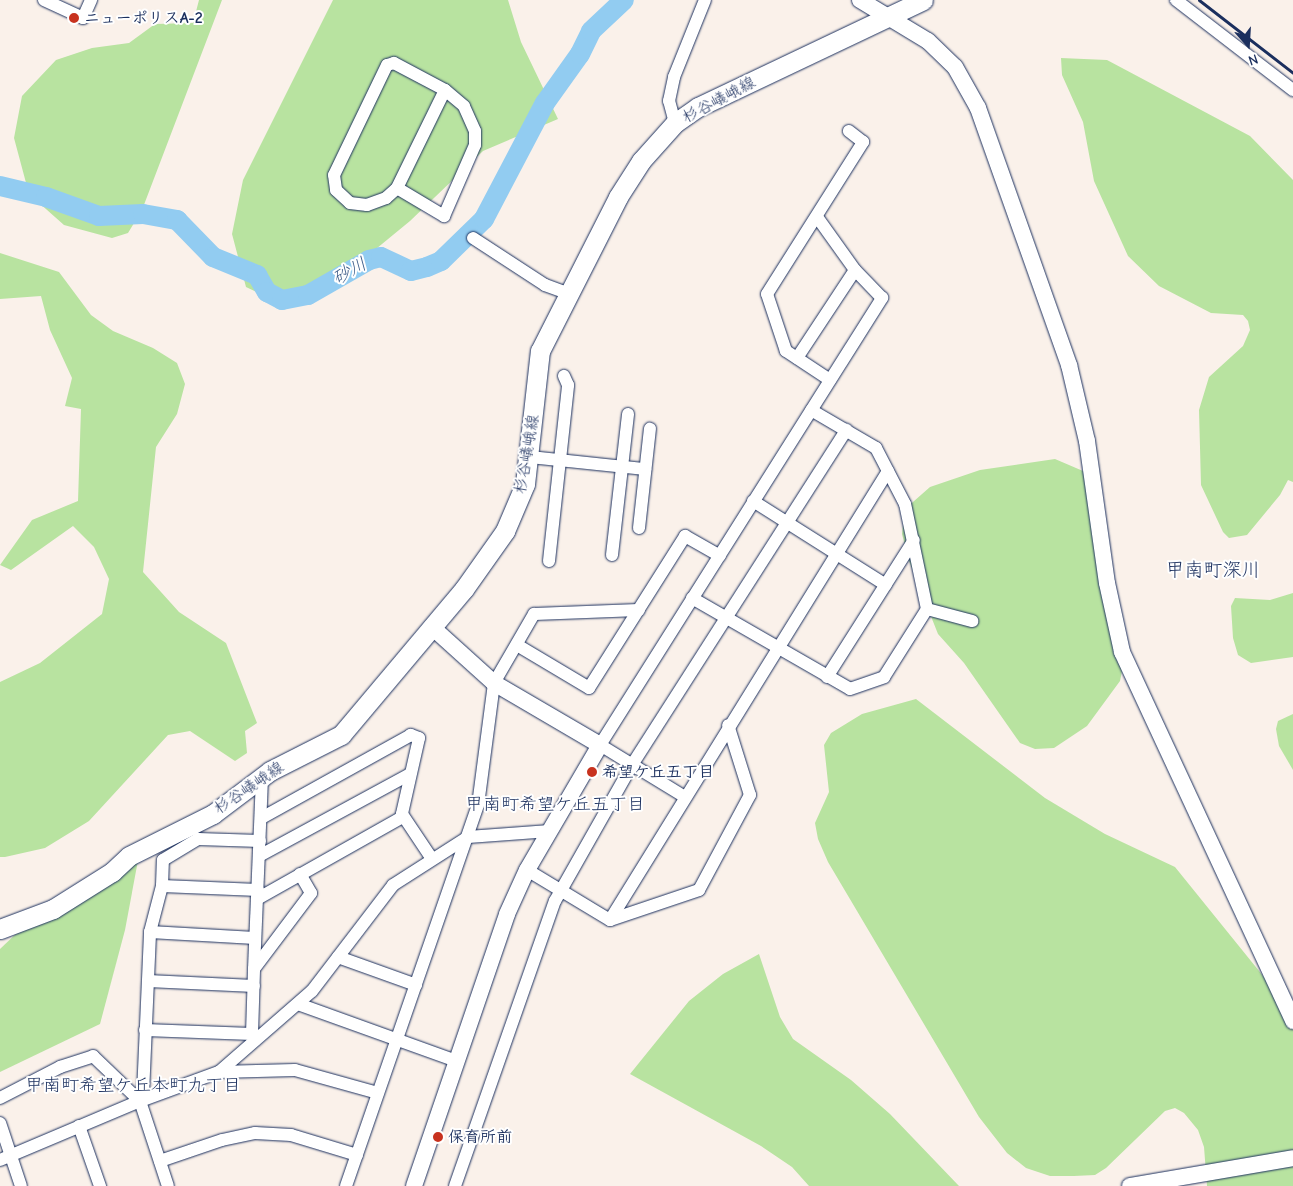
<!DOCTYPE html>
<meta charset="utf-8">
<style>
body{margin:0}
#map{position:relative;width:1293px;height:1186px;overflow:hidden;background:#faf1ea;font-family:"Comic Neue","Klee One",sans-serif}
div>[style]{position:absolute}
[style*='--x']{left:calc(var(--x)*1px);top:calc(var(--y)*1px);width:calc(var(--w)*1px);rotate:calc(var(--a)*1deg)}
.green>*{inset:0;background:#b8e3a0}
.river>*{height:20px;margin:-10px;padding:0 10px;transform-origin:10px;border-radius:10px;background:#92ccf1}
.roads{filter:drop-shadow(0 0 1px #1b2f5e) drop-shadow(0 0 1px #1b2f5e)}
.minor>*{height:12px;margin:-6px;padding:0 6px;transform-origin:6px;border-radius:6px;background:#fff}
.tertiary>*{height:16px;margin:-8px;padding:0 8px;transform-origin:8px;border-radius:8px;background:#fff}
.secondary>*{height:19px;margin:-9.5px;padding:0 9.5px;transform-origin:9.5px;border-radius:9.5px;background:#fff}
.rail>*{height:3px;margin:-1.5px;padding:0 1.5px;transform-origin:1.5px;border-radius:1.5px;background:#1b2f5e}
.dots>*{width:14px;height:14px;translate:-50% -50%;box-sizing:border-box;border:2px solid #fff;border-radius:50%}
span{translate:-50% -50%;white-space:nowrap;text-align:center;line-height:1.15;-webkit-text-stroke:4px #fff;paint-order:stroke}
.poi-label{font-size:16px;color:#1b2f5e;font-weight:700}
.left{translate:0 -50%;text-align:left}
.street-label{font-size:16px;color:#1b2f5e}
.water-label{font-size:18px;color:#3f5e8a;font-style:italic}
.neighbourhood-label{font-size:18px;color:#1b2f5e}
.quarter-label{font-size:19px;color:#1b2f5e}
.north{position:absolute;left:1223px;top:20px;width:50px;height:50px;-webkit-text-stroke:4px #fff;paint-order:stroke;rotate:161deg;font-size:14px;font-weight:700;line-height:20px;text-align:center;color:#1b2f5e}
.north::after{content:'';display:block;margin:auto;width:18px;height:22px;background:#1b2f5e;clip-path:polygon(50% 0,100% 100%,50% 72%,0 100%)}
</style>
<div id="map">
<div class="green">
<i style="clip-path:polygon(199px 0,222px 0,142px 210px,128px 233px,112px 238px,64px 225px,29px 194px,14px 138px,22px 96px,56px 60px,92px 48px,129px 43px,155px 24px,193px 23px)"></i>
<i style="clip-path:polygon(333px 0,508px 0,521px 42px,558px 119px,483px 151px,410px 221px,337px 281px,295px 295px,263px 295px,246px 287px,232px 234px,243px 180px)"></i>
<i style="clip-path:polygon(1061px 58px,1107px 60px,1250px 136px,1293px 180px,1293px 482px,1288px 480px,1280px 495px,1247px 535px,1229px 538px,1223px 532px,1201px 485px,1199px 410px,1209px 377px,1243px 346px,1250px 330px,1248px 321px,1243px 315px,1211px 313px,1159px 286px,1128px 256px,1094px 181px,1083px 122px,1062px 75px)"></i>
<i style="clip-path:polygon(0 253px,59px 272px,91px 315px,113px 331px,153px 348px,177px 363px,185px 384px,177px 414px,156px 447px,143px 572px,179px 612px,226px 643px,257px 723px,245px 731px,247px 753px,235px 761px,190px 731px,168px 735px,89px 821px,45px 848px,5px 857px,0 857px,0 682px,40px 663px,102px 614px,109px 579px,94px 547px,73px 526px,11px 570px,0 565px,32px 520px,78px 501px,81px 409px,65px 406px,72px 378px,50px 330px,41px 296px,0 299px)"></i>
<i style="clip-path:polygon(1055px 459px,1083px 471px,1099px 495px,1124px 661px,1120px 681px,1087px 726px,1054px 748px,1035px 749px,1020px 743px,964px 663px,938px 634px,909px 561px,902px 534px,905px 509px,930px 487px,980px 470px)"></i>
<i style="clip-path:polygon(1293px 593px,1293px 657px,1251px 663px,1238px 655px,1233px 638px,1231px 606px,1235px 598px,1270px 600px)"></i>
<i style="clip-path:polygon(916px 699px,1045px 798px,1105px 834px,1175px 867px,1293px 1013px,1293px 1186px,1207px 1186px,1204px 1147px,1198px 1130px,1184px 1113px,1175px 1108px,1165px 1111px,1106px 1168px,1095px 1175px,1074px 1176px,1050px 1176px,1026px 1168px,1007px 1153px,979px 1117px,828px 862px,818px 839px,815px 823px,829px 792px,824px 745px,831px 733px,862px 714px)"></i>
<i style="clip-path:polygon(1293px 714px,1293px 770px,1279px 746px,1276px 729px,1278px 721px)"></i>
<i style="clip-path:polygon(139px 855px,125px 930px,100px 1024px,0 1072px,0 949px,20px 930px)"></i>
<i style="clip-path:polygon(759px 954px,780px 1017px,793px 1039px,851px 1080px,890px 1114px,959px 1186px,809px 1186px,792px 1167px,761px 1146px,630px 1074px,689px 1001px,723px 974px)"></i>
</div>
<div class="river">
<i style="--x:0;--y:186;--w:47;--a:13.4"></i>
<i style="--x:46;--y:197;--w:56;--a:19.7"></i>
<i style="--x:99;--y:216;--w:44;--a:-2.6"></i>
<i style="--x:143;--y:214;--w:35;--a:10"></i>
<i style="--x:177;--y:220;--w:52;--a:45.8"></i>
<i style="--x:213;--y:257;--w:48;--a:22.2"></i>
<i style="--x:257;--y:275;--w:20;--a:60"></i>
<i style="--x:267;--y:292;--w:17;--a:28"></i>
<i style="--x:282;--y:300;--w:26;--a:-11"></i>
<i style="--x:308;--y:295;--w:70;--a:-29.8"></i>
<i style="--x:369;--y:260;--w:12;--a:-14"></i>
<i style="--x:381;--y:257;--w:33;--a:25"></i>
<i style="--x:411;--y:271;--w:16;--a:-14"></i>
<i style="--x:427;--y:267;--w:15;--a:-23"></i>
<i style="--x:441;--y:261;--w:60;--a:-44.3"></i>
<i style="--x:484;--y:219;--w:131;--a:-62.3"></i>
<i style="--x:545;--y:103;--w:60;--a:-54.5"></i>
<i style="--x:580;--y:54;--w:25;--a:-64"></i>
<i style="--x:591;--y:31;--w:45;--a:-43.2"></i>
</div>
<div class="roads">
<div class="minor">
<i style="--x:44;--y:0;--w:43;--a:24.8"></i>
<i style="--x:83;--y:18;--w:20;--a:-66"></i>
<i style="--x:1176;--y:0;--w:148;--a:37.6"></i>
<i style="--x:675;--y:123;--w:23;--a:-105"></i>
<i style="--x:669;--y:101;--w:25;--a:-78"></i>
<i style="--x:674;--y:77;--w:83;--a:-68.1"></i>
<i style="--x:397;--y:188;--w:55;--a:30.8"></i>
<i style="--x:444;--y:216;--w:77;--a:-66.4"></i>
<i style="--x:475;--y:145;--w:14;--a:-90"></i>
<i style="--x:475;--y:131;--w:27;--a:-114"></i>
<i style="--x:464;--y:106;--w:25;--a:-140"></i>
<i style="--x:445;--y:90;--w:58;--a:-152.1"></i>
<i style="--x:394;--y:63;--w:7;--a:164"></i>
<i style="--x:387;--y:65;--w:122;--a:115.7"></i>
<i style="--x:334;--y:175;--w:15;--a:82"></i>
<i style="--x:336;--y:190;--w:19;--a:43"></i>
<i style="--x:350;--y:203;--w:17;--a:7"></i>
<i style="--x:367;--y:205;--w:20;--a:-20"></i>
<i style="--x:386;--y:198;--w:15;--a:-42"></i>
<i style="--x:397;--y:188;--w:109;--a:-63.9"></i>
<i style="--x:473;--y:238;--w:86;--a:33.1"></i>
<i style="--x:545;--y:285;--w:23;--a:20"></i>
<i style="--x:797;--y:358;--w:105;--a:-56.6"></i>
<i style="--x:830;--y:380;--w:53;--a:-146.6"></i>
<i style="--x:786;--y:351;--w:60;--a:-108.4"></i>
<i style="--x:767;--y:294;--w:180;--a:-57.7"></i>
<i style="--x:863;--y:142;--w:18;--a:-142"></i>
<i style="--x:530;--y:457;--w:116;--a:6"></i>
<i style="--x:753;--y:501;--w:157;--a:32.3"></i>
<i style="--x:639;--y:528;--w:100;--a:-83.7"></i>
<i style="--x:612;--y:555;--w:142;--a:-83.5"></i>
<i style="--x:549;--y:561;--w:177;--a:-83.8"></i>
<i style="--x:568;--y:385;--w:10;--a:-114"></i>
<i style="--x:692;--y:598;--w:182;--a:29.9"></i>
<i style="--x:850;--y:689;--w:36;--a:-19"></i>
<i style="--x:884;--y:677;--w:80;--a:-57.7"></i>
<i style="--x:927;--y:609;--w:107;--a:-101.8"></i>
<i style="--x:905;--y:504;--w:63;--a:-117.4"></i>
<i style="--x:876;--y:448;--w:75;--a:-149.7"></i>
<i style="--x:927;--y:609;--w:47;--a:14.9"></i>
<i style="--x:517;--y:645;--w:84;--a:30.8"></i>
<i style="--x:589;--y:688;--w:180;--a:-57.7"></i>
<i style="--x:685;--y:536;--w:40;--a:29.7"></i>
<i style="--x:827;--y:677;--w:162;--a:-57.6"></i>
<i style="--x:685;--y:797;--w:100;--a:-148.5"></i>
<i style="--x:600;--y:745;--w:529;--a:-57.75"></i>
<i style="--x:882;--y:298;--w:39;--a:-134"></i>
<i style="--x:855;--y:270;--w:65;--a:-125.6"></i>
<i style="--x:402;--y:814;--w:54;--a:56.3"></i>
<i style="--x:259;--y:856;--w:172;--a:-28.5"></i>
<i style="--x:527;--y:870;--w:97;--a:31.1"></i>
<i style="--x:610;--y:920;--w:94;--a:-18.6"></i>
<i style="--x:699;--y:890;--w:108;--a:-61.8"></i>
<i style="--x:750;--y:795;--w:73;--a:-107.4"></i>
<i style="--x:162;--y:886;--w:96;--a:2.4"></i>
<i style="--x:257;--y:899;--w:165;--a:-29.4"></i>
<i style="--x:401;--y:818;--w:82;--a:-77.3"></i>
<i style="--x:419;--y:738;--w:9;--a:-159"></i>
<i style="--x:411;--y:735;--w:171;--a:151"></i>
<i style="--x:610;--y:920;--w:528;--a:-58.24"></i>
<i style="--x:150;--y:932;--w:105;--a:3.3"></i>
<i style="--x:338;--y:957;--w:83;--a:19.7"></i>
<i style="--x:254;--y:969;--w:95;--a:-53.1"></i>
<i style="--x:311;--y:893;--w:22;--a:-120"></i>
<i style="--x:148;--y:981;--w:106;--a:2.7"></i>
<i style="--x:298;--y:1004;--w:168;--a:19.8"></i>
<i style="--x:145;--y:1030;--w:107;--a:2.1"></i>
<i style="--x:255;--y:1040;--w:7;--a:-117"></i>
<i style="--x:252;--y:1034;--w:65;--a:-88.2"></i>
<i style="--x:254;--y:969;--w:191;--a:-87.6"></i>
<i style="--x:219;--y:1072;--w:123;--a:-41.1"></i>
<i style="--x:312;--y:991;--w:133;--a:-52.6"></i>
<i style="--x:393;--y:885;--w:89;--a:-32.6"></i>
<i style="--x:468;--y:837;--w:82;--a:-4.2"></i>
<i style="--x:0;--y:1098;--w:68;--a:-27.3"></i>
<i style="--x:60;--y:1067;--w:35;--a:-18"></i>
<i style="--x:93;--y:1056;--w:65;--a:43.8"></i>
<i style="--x:140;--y:1101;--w:89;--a:71.8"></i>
<i style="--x:140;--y:1101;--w:8;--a:-67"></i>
<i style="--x:143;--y:1094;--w:162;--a:-87.5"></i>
<i style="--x:150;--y:932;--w:48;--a:-75.4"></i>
<i style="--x:162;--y:886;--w:26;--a:-88"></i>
<i style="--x:163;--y:860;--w:41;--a:-31"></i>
<i style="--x:198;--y:839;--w:62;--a:1.8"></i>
<i style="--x:0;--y:1123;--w:66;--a:71.6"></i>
<i style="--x:79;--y:1126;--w:64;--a:70.7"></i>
<i style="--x:0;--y:1160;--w:152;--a:-22.9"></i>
<i style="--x:140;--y:1101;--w:84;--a:-20.2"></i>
<i style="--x:219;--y:1072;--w:76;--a:-1.5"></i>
<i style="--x:295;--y:1070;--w:86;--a:15.5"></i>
<i style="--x:160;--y:1161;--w:65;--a:-18.7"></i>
<i style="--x:222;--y:1140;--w:34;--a:-12"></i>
<i style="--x:255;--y:1133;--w:36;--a:3"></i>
<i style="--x:291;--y:1135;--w:69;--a:16.9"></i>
<i style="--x:346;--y:1186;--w:403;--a:-70.9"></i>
<i style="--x:478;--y:805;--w:123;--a:-82.5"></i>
<i style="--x:494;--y:683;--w:80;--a:-59.9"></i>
<i style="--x:534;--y:614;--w:105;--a:-2.2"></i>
<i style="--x:455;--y:1186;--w:302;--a:-70.7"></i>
<i style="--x:555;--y:901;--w:156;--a:-60.5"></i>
<i style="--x:632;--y:765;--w:398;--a:-57.4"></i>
</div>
<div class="tertiary">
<i style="--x:860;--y:0;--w:79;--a:31.1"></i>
<i style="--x:928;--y:41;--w:37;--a:44"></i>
<i style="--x:955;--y:67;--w:47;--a:60.7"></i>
<i style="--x:978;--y:108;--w:273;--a:70.5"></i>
<i style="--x:1069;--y:365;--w:78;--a:76.7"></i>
<i style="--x:1087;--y:441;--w:143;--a:82"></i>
<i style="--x:1107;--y:583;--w:71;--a:77.7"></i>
<i style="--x:1122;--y:652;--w:407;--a:65.1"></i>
<i style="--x:414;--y:1186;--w:287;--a:-71.1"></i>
<i style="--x:507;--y:914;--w:48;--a:-65.6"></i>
<i style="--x:527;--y:870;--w:145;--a:-59.7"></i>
<i style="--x:600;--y:745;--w:123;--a:-149.7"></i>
<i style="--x:494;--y:683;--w:84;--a:-137.9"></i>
<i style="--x:1130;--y:1186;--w:165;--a:-9.7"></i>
</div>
<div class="secondary">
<i style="--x:0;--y:929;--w:57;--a:-20.7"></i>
<i style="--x:53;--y:909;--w:70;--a:-32.1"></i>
<i style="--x:112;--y:872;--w:23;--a:-43"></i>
<i style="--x:129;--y:856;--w:94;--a:-26.6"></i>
<i style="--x:213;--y:814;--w:71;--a:-37"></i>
<i style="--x:270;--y:771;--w:80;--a:-26.9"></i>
<i style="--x:341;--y:735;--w:191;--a:-49.9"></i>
<i style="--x:464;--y:589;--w:71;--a:-54.7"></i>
<i style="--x:505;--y:531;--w:51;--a:-66.9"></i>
<i style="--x:525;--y:484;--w:134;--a:-83.6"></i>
<i style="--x:540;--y:351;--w:173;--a:-63.1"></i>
<i style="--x:618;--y:197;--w:43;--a:-57.4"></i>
<i style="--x:641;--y:161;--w:51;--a:-48.2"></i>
<i style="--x:675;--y:123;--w:28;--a:-35"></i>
<i style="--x:698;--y:107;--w:249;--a:-25.4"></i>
</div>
</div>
<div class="rail">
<i style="--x:1199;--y:0;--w:119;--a:37.8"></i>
</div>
<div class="dots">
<i style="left:74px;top:18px;background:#c8321e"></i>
<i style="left:592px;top:772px;background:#c8321e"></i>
<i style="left:438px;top:1137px;background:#c8321e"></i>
</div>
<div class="poi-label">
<span class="left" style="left:84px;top:18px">ニューポリスA-2</span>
<span class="left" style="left:602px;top:772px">希望ケ丘五丁目</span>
<span class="left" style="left:448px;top:1137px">保育所前</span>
</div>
<div class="street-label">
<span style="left:719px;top:100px;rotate:-28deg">杉谷嶬峨線</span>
<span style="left:527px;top:454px;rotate:-80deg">杉谷嶬峨線</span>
<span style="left:249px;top:788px;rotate:-34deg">杉谷嶬峨線</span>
</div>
<div class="water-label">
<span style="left:350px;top:272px;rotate:-29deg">砂川</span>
</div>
<div class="neighbourhood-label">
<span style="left:555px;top:805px">甲南町希望ケ丘五丁目</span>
<span style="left:133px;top:1086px">甲南町希望ケ丘本町九丁目</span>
</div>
<div class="quarter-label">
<span style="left:1213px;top:571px">甲南町深川</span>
</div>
<div class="north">N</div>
</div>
